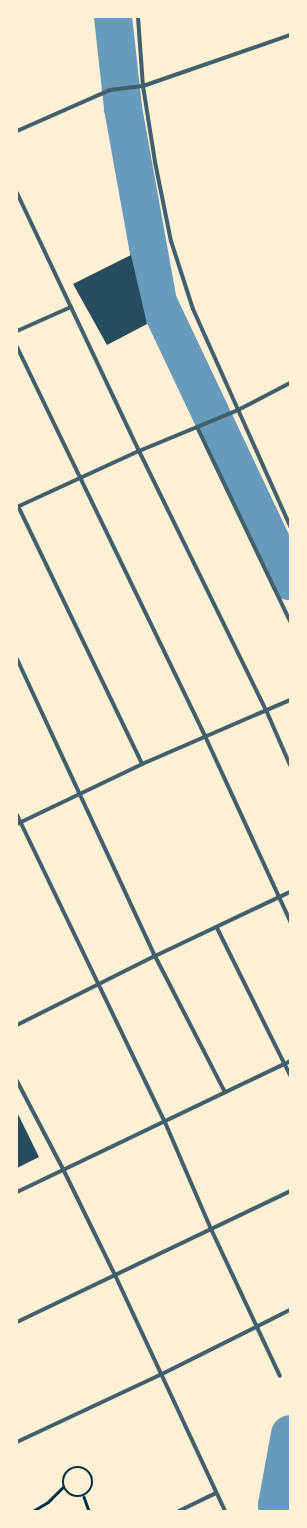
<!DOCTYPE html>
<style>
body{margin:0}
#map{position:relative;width:307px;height:1528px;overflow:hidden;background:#fdf0d5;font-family:Bitter,serif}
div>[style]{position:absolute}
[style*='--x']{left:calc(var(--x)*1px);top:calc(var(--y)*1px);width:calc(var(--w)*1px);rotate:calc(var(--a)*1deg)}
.river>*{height:38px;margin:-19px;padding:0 19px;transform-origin:19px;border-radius:19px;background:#669bbc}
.building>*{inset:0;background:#264d5e}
.path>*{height:2.5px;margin:-1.25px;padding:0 1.25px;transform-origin:1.25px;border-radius:1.25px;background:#003049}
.path>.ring{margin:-1.25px;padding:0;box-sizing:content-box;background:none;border:2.5px solid #003049;border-radius:50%}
.pedestrian>*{height:3.5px;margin:-1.75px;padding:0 1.75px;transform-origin:1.75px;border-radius:1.75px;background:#3f606c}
.minor>*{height:4px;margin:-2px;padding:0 2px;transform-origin:2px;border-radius:2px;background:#3f606c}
span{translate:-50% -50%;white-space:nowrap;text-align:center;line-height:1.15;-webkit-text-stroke:4px #fdf0d5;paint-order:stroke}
.frame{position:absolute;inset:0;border:18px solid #fdf0d5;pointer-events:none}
</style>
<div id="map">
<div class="river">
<i style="--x:113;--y:17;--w:92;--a:83.7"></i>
<i style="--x:123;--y:108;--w:197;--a:79.8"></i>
<i style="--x:158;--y:302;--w:309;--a:64.7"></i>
<i style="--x:278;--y:1511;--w:6;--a:-99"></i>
<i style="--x:277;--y:1505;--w:72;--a:-79.6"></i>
</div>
<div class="building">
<i style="clip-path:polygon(131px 255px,147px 324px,107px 345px,73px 284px)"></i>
<i style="clip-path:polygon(17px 1112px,39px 1157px,17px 1168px)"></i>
</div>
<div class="path">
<i class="ring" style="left:63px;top:1467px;width:27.5px;height:27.5px"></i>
<i style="--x:84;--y:1497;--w:15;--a:70"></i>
<i style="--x:33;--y:1511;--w:17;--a:-31"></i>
<i style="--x:48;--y:1502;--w:21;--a:-45"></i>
</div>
<div class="pedestrian">
<i style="--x:17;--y:1442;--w:158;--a:-25.1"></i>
<i style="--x:179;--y:1511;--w:41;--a:-25.9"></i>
</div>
<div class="minor">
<i style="--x:138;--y:17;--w:69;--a:85.9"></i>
<i style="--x:143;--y:86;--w:77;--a:81"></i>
<i style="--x:155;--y:162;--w:81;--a:78.6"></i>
<i style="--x:171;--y:241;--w:71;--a:72.1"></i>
<i style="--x:193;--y:309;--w:238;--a:65.9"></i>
<i style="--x:17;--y:131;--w:102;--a:-23.8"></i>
<i style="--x:110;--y:90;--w:33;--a:-7"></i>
<i style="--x:143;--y:86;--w:156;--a:-19.1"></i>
<i style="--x:17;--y:193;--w:285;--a:64.7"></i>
<i style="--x:139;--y:451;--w:288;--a:63.9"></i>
<i style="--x:266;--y:710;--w:60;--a:66.4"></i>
<i style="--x:17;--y:331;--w:59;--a:-24"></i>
<i style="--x:17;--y:347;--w:432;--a:64.2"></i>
<i style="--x:205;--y:736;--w:204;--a:65.3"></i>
<i style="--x:197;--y:427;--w:215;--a:64.4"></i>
<i style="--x:18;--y:506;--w:286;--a:64.3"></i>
<i style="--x:17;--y:507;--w:134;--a:-24.7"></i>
<i style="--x:139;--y:451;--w:107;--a:-22.5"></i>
<i style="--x:238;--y:410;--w:59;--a:-27.4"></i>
<i style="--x:17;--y:659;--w:327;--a:65.1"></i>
<i style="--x:155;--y:956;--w:153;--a:62.8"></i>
<i style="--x:17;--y:815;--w:339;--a:64.3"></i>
<i style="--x:164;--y:1120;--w:119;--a:66.7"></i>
<i style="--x:211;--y:1229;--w:162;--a:64.9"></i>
<i style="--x:17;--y:824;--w:139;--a:-25.6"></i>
<i style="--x:142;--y:764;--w:161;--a:-23.4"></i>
<i style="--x:217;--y:928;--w:164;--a:63.6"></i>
<i style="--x:17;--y:1025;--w:154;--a:-26.6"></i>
<i style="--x:155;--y:956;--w:149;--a:-25.4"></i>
<i style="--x:17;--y:1081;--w:99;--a:62.4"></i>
<i style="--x:63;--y:1169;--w:118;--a:63.9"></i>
<i style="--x:115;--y:1275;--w:260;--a:65"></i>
<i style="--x:17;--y:1192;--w:303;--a:-25.6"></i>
<i style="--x:17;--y:1322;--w:303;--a:-25.6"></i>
<i style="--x:160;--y:1375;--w:145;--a:-26.6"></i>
</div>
<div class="frame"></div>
</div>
